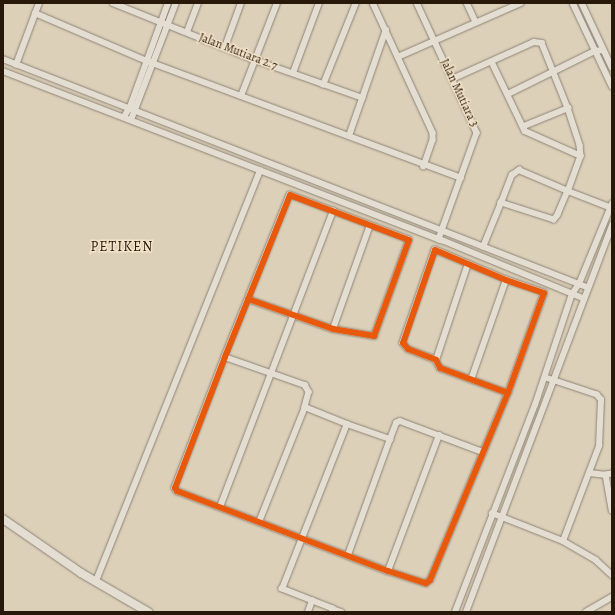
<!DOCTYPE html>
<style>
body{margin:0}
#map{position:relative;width:615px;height:615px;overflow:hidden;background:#ddd0b9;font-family:Alegreya,serif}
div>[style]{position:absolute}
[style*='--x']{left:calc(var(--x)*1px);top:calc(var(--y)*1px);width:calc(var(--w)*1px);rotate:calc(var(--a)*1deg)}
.roads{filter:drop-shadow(0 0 1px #8d8476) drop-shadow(0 0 1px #8d8476)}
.street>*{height:5.5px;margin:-2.75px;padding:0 2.75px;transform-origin:2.75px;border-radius:2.75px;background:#e4ddd2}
.secondary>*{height:8px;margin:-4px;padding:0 4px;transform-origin:4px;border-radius:4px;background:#e4ddd2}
.cycleway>*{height:6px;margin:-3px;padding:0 3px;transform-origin:3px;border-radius:3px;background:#e8590c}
span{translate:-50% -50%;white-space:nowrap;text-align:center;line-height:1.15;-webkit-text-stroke:3px #f3e3c8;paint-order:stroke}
.street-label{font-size:12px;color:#28180a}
.quarter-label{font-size:14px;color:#28180a;letter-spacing:1px}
.frame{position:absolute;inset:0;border:4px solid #28180a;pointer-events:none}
</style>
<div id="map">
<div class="roads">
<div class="street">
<i style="--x:113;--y:3;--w:153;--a:21.9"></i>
<i style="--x:255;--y:60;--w:114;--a:19.4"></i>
<i style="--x:373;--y:3;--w:143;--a:65.2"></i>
<i style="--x:433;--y:133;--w:7;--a:90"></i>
<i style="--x:433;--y:140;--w:28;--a:109"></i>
<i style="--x:417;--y:3;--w:143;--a:65.2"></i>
<i style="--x:477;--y:133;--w:113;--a:109.7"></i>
<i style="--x:467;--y:3;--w:21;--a:65"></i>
<i style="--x:573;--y:3;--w:92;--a:64.8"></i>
<i style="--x:582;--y:3;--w:71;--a:64.9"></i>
<i style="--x:35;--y:13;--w:122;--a:23.2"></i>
<i style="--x:147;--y:61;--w:335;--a:20.4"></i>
<i style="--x:187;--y:32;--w:31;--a:-69"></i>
<i style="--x:225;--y:47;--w:47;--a:-70"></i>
<i style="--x:398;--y:57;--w:134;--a:-23.7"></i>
<i style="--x:3;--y:59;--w:627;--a:21.33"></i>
<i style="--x:492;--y:62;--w:76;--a:64.4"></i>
<i style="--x:525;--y:131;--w:61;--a:24.1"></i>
<i style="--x:16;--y:65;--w:66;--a:-69.6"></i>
<i style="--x:3;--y:71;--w:470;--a:21.1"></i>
<i style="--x:442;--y:240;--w:152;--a:22.4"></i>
<i style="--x:293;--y:73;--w:75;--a:-69.6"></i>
<i style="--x:452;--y:79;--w:90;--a:-24.3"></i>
<i style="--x:534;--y:42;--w:8;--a:7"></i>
<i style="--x:542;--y:43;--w:70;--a:68.2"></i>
<i style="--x:568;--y:108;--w:39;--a:72"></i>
<i style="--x:580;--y:145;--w:11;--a:85"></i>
<i style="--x:581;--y:156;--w:37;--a:110"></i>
<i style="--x:568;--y:191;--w:26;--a:113"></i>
<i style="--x:558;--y:215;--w:6;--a:129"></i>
<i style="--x:554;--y:220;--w:56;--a:-162.2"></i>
<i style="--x:501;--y:203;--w:30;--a:-69"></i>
<i style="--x:512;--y:175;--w:9;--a:-36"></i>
<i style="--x:519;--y:170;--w:53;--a:23.2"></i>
<i style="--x:568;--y:191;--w:47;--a:21.1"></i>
<i style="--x:323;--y:85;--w:88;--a:-68.1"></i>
<i style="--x:508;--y:94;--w:97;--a:-26.3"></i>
<i style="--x:595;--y:51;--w:8;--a:-7"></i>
<i style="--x:241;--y:96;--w:100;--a:-68.8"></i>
<i style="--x:124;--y:117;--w:12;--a:-59"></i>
<i style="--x:130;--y:107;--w:111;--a:-69.9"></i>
<i style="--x:131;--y:120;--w:125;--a:-69"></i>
<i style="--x:524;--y:126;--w:48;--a:-22.2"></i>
<i style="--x:349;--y:136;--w:112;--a:-70.8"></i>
<i style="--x:483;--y:247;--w:48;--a:-67.8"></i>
<i style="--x:248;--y:299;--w:90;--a:19.4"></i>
<i style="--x:333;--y:329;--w:42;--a:9.7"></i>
<i style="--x:374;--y:336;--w:102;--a:-70"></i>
<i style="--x:409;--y:240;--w:127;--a:-159.3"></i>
<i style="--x:290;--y:195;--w:175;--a:111.9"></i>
<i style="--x:225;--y:357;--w:140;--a:110.9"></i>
<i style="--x:175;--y:488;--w:4;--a:56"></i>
<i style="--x:177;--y:491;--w:226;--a:20.8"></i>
<i style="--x:388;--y:571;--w:40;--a:18"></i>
<i style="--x:426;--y:583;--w:5;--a:-37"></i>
<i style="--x:430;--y:580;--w:203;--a:-67.4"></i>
<i style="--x:508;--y:393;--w:106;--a:-70.2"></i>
<i style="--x:544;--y:293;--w:40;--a:-161.1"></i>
<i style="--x:506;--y:280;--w:77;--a:-157.1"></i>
<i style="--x:435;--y:250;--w:98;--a:109"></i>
<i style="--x:403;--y:343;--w:8;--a:50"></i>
<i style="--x:408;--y:349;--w:30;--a:21"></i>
<i style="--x:436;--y:360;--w:9;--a:63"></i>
<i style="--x:440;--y:368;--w:72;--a:20.2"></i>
<i style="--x:333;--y:329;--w:110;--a:-70.4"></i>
<i style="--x:225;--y:357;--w:85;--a:19.3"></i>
<i style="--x:305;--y:385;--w:8;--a:60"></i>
<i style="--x:309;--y:392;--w:16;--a:105"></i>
<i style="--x:305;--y:407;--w:45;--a:22"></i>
<i style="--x:347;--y:424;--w:46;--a:19.2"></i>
<i style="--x:390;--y:439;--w:17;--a:-69"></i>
<i style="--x:396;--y:423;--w:4;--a:-27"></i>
<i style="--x:400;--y:421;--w:89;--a:20.5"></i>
<i style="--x:436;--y:360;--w:101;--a:-71.6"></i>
<i style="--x:471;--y:380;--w:106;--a:-70.7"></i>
<i style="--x:590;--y:473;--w:16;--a:7"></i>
<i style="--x:612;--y:474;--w:6;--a:171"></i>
<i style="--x:606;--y:475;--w:36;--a:80"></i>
<i style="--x:220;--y:507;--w:317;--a:-69.1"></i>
<i style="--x:492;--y:513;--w:76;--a:21.5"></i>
<i style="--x:563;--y:541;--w:102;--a:-69.2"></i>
<i style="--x:599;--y:446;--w:46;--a:-87.5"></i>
<i style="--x:601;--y:400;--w:6;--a:-129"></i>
<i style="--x:597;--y:395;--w:51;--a:-161.6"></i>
<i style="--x:259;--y:522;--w:124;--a:-68.2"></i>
<i style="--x:563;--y:541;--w:38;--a:30"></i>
<i style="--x:596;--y:560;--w:22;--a:43"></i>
<i style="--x:348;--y:555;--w:123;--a:-70.1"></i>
<i style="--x:388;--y:571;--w:145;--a:-69.4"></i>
<i style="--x:96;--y:581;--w:442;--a:-68.2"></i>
<i style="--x:333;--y:609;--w:9;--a:21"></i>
<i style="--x:308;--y:612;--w:12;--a:-70"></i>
<i style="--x:332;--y:612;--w:3;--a:-72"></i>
<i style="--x:333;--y:609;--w:55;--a:-158.6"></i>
<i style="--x:282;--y:589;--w:177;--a:-68.5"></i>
<i style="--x:455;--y:612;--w:222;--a:-68.9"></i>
<i style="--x:535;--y:405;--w:117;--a:-71.6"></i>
<i style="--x:572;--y:294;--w:12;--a:-55"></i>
<i style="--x:579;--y:284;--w:87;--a:-67.6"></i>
<i style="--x:466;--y:612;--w:414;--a:-69.3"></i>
<i style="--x:586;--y:612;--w:30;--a:-30"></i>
</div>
<div class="secondary">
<i style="--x:3;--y:519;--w:95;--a:34.7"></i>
<i style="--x:81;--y:573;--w:78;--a:30.2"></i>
</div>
</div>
<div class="cycleway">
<i style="--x:248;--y:299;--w:90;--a:19.4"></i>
<i style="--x:333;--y:329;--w:42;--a:9.7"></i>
<i style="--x:374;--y:336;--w:102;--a:-70"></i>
<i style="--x:409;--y:240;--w:127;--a:-159.3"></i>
<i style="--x:290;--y:195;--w:175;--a:111.9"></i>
<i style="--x:225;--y:357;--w:140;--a:110.9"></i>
<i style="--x:175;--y:488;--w:4;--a:56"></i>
<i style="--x:177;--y:491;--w:226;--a:20.8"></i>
<i style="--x:388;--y:571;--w:40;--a:18"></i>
<i style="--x:426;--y:583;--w:5;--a:-37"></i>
<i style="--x:430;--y:580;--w:203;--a:-67.4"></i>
<i style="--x:508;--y:393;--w:106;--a:-70.2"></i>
<i style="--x:544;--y:293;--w:40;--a:-161.1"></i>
<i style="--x:506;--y:280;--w:77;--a:-157.1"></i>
<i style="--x:435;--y:250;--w:98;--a:109"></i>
<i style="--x:403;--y:343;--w:8;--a:50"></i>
<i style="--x:408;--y:349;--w:30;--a:21"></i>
<i style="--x:436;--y:360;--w:9;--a:63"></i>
<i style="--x:440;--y:368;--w:72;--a:20.2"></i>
</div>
<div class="street-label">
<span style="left:238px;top:52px;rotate:21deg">Jalan Mutiara 2.7</span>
<span style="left:459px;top:93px;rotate:65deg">Jalan Mutiara 3</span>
</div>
<div class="quarter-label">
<span style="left:122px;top:247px">PETIKEN</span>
</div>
<div class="frame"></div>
</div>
